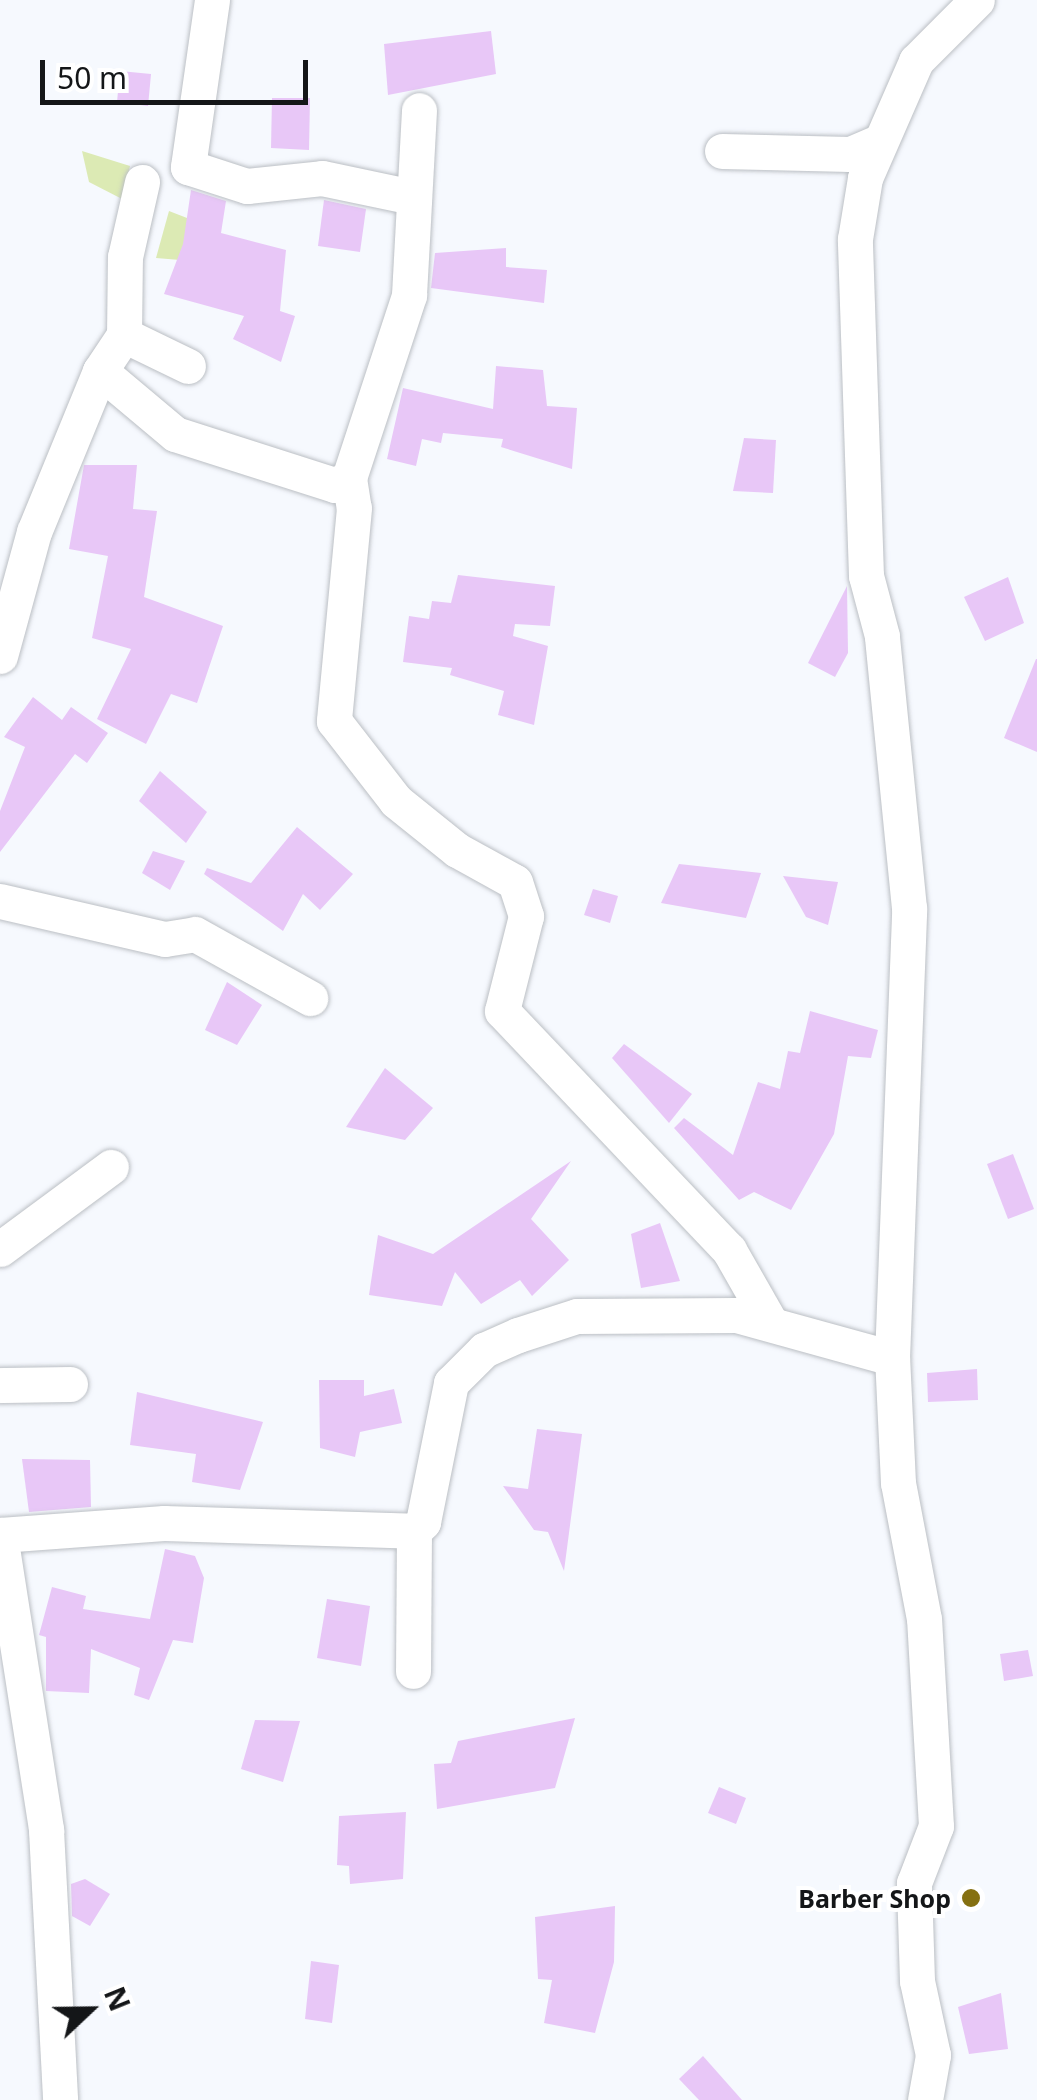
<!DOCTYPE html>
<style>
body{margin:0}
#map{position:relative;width:1037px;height:2100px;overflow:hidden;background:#f6f9fe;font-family:"Noto Sans",sans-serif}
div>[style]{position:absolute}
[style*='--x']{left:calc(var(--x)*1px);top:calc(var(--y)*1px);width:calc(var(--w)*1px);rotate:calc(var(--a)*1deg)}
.green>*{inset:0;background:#dceab4}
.building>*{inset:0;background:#e8c7f7}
.roads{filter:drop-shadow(0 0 2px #bbbfc4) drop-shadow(0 0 2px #bbbfc4)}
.minor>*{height:35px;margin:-17.5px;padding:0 17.5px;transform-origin:17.5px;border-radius:17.5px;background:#fff}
.dots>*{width:28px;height:28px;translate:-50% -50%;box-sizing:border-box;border:5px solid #fff;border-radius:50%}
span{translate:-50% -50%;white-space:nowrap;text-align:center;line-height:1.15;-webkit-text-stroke:8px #fff;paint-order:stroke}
.poi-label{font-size:25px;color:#141618;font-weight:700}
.right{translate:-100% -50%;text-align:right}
.north{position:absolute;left:40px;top:1960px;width:100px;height:100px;-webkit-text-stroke:8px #fff;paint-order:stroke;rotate:68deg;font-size:28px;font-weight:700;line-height:40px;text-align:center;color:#141618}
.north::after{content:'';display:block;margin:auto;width:35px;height:45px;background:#141618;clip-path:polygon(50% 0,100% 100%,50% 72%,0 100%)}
.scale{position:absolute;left:40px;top:60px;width:268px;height:45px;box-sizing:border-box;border:5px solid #141618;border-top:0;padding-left:12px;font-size:30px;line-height:35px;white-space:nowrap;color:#141618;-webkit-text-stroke:8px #fff;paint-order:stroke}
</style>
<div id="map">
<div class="green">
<i style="clip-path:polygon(82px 151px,130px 166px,122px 199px,89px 182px)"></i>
<i style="clip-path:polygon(169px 211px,205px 225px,204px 262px,156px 258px)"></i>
</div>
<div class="building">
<i style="clip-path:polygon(491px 31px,496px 74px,388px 95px,384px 44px)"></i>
<i style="clip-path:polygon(120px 71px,151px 74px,148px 106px,117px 102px)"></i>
<i style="clip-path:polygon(272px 98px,310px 98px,309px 150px,271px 148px)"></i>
<i style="clip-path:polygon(191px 190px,226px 201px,221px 233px,286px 250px,280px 311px,295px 316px,281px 362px,233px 339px,244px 316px,164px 294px,183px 244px)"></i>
<i style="clip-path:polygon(324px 200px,366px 209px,360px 252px,318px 246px)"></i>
<i style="clip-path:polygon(506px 248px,506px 267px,547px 270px,544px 303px,431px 288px,435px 253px)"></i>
<i style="clip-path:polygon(496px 366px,543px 370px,547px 406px,577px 408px,572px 469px,501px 447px,503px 439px,443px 433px,441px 443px,422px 439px,416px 466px,387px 459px,403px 388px,493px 409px)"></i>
<i style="clip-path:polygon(744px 438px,776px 440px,773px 493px,733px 491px)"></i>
<i style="clip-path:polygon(84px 465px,137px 465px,133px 509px,157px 511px,144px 597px,223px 626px,197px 703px,171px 694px,146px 744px,97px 719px,131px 649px,92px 638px,108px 556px,69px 549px)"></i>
<i style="clip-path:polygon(458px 575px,555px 586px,550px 626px,515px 624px,513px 636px,548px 646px,534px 725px,498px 715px,504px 691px,450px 675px,452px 668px,403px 662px,409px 616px,429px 619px,432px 601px,451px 603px)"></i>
<i style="clip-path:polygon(1008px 577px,1024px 623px,985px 641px,964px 597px)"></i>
<i style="clip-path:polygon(847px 586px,848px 653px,835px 677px,808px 663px)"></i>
<i style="clip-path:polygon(1036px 659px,1037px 659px,1037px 752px,1004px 738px)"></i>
<i style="clip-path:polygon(33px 697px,62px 720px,71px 707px,108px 733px,87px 763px,75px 754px,0 852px,0 811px,25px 747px,4px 737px)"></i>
<i style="clip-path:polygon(160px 771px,207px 812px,186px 843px,139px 801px)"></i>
<i style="clip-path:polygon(297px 827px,353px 874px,320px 910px,303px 894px,283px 931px,204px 874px,207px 868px,251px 883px)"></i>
<i style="clip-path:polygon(153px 851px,185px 861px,170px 890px,142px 873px)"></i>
<i style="clip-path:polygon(679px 864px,761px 873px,746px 918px,661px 903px)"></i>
<i style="clip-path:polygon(783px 876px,838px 882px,828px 925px,806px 917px)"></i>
<i style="clip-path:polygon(593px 889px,618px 896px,610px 923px,584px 915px)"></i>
<i style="clip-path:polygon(227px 982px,262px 1005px,237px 1045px,205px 1030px)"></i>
<i style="clip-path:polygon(810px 1011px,878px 1030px,871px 1058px,848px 1056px,834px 1134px,791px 1210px,754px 1192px,739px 1200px,674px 1128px,684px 1118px,733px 1155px,758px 1082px,780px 1089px,788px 1051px,800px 1053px)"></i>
<i style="clip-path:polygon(624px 1044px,692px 1094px,669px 1123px,612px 1058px)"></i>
<i style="clip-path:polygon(385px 1068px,433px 1108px,405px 1140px,346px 1127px)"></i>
<i style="clip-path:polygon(1013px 1154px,1034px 1209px,1008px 1219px,987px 1164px)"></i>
<i style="clip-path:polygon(571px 1161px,531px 1219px,569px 1260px,532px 1296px,520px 1280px,481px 1304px,455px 1272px,442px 1306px,369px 1295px,378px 1235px,433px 1254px)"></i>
<i style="clip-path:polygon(660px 1223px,680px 1281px,641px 1288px,631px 1234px)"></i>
<i style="clip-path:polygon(977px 1369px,978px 1400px,928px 1402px,927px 1373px)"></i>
<i style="clip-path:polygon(319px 1380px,364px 1380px,364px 1396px,394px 1389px,402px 1423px,360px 1432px,355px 1457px,320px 1448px)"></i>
<i style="clip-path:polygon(137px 1392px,263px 1422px,240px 1490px,192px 1482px,196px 1454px,130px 1445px)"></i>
<i style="clip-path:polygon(537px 1429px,582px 1434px,564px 1571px,548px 1532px,534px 1530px,503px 1486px,528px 1489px)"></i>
<i style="clip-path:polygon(22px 1459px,90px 1460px,91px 1507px,29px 1512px)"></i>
<i style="clip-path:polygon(165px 1549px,195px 1556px,204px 1578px,193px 1643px,173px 1640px,149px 1700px,134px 1695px,140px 1668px,91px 1649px,89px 1693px,46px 1691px,46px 1637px,39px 1635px,52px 1587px,86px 1596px,83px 1609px,150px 1619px)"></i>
<i style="clip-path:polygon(327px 1599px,370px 1606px,361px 1666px,317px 1658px)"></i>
<i style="clip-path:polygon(1028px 1650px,1033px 1676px,1004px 1681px,1000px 1654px)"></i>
<i style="clip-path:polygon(575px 1718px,555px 1788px,437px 1809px,434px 1764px,451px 1763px,458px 1741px)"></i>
<i style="clip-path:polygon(255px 1720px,300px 1721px,283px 1782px,241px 1769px)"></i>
<i style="clip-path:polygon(719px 1787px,746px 1798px,736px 1824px,708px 1813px)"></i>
<i style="clip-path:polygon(406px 1812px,403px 1879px,350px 1884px,349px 1866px,337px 1865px,339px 1816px)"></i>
<i style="clip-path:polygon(85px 1879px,110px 1894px,90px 1926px,72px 1916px,71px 1884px)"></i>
<i style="clip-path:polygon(615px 1906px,614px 1962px,595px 2033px,544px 2023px,552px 1980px,538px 1979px,535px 1917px)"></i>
<i style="clip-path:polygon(311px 1961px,339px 1965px,332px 2023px,305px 2019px)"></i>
<i style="clip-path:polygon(1001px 1993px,1008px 2049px,969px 2054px,958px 2007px)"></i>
<i style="clip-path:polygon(703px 2056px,742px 2100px,699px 2100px,679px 2079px)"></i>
</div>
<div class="roads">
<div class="minor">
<i style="--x:212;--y:0;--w:169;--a:98.2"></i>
<i style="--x:188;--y:167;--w:62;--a:17.9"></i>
<i style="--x:247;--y:186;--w:75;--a:-6.1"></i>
<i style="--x:322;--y:178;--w:93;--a:11.8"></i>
<i style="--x:722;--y:151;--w:128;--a:1.3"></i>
<i style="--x:850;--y:154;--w:33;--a:-23"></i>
<i style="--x:124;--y:335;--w:71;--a:25.8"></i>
<i style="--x:100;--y:371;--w:98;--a:40"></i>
<i style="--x:175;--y:434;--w:168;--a:17.7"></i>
<i style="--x:335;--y:485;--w:16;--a:-27"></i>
<i style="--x:349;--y:478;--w:30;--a:81"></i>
<i style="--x:354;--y:508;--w:214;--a:95.4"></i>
<i style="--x:334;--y:721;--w:101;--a:52.2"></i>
<i style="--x:396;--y:801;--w:78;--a:38.8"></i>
<i style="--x:457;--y:850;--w:66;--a:28.9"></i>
<i style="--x:515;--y:882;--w:36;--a:72"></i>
<i style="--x:526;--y:916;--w:98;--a:104.2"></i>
<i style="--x:502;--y:1011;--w:330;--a:46.5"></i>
<i style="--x:729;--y:1250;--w:81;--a:60.3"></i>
<i style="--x:349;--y:478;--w:193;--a:-71.8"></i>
<i style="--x:409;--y:295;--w:185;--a:-86.9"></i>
<i style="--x:0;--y:656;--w:129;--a:-74.7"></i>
<i style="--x:34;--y:532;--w:174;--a:-67.7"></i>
<i style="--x:100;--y:371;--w:43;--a:-56.3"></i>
<i style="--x:124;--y:335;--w:78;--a:-89.3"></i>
<i style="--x:125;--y:257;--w:77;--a:-77.2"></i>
<i style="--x:0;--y:901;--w:169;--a:13"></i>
<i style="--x:165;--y:939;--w:30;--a:-9"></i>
<i style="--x:195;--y:934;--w:132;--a:29.1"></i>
<i style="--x:0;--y:1249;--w:138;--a:-36.5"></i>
<i style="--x:0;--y:1385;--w:70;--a:-0.8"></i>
<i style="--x:414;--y:1531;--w:13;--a:-45"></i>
<i style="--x:423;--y:1522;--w:142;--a:-78.6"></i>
<i style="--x:451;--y:1383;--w:47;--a:-45"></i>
<i style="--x:484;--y:1350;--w:37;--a:-24"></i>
<i style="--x:518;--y:1335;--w:62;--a:-17.9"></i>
<i style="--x:577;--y:1316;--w:159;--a:-0.4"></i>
<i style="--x:736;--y:1315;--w:162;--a:15.4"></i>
<i style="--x:0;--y:1535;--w:299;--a:81.1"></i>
<i style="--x:46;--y:1830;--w:270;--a:87"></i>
<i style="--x:0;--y:1535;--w:164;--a:-4.2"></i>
<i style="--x:164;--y:1523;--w:250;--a:1.8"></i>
<i style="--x:414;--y:1531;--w:140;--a:90.4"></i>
<i style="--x:925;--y:2100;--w:46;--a:-79.9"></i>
<i style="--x:933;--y:2055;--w:76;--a:-102.2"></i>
<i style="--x:917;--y:1981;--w:98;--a:-91.8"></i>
<i style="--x:914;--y:1883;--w:61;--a:-68.9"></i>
<i style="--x:936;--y:1826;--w:207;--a:-93.3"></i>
<i style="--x:924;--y:1619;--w:138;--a:-100.8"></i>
<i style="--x:898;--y:1483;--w:125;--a:-92.7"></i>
<i style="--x:892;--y:1358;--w:450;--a:-87.8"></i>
<i style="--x:909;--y:908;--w:273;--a:-95.7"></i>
<i style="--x:882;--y:636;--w:62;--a:-104.9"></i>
<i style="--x:866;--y:576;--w:337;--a:-91.9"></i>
<i style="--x:855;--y:239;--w:62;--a:-80.7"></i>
<i style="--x:865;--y:178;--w:128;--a:-66.4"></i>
<i style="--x:916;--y:61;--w:86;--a:-45"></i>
</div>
</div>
<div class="dots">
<i style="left:971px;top:1898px;background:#857011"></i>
</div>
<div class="poi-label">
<span class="right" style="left:951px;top:1898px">Barber Shop</span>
</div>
<div class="north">N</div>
<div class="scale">50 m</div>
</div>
